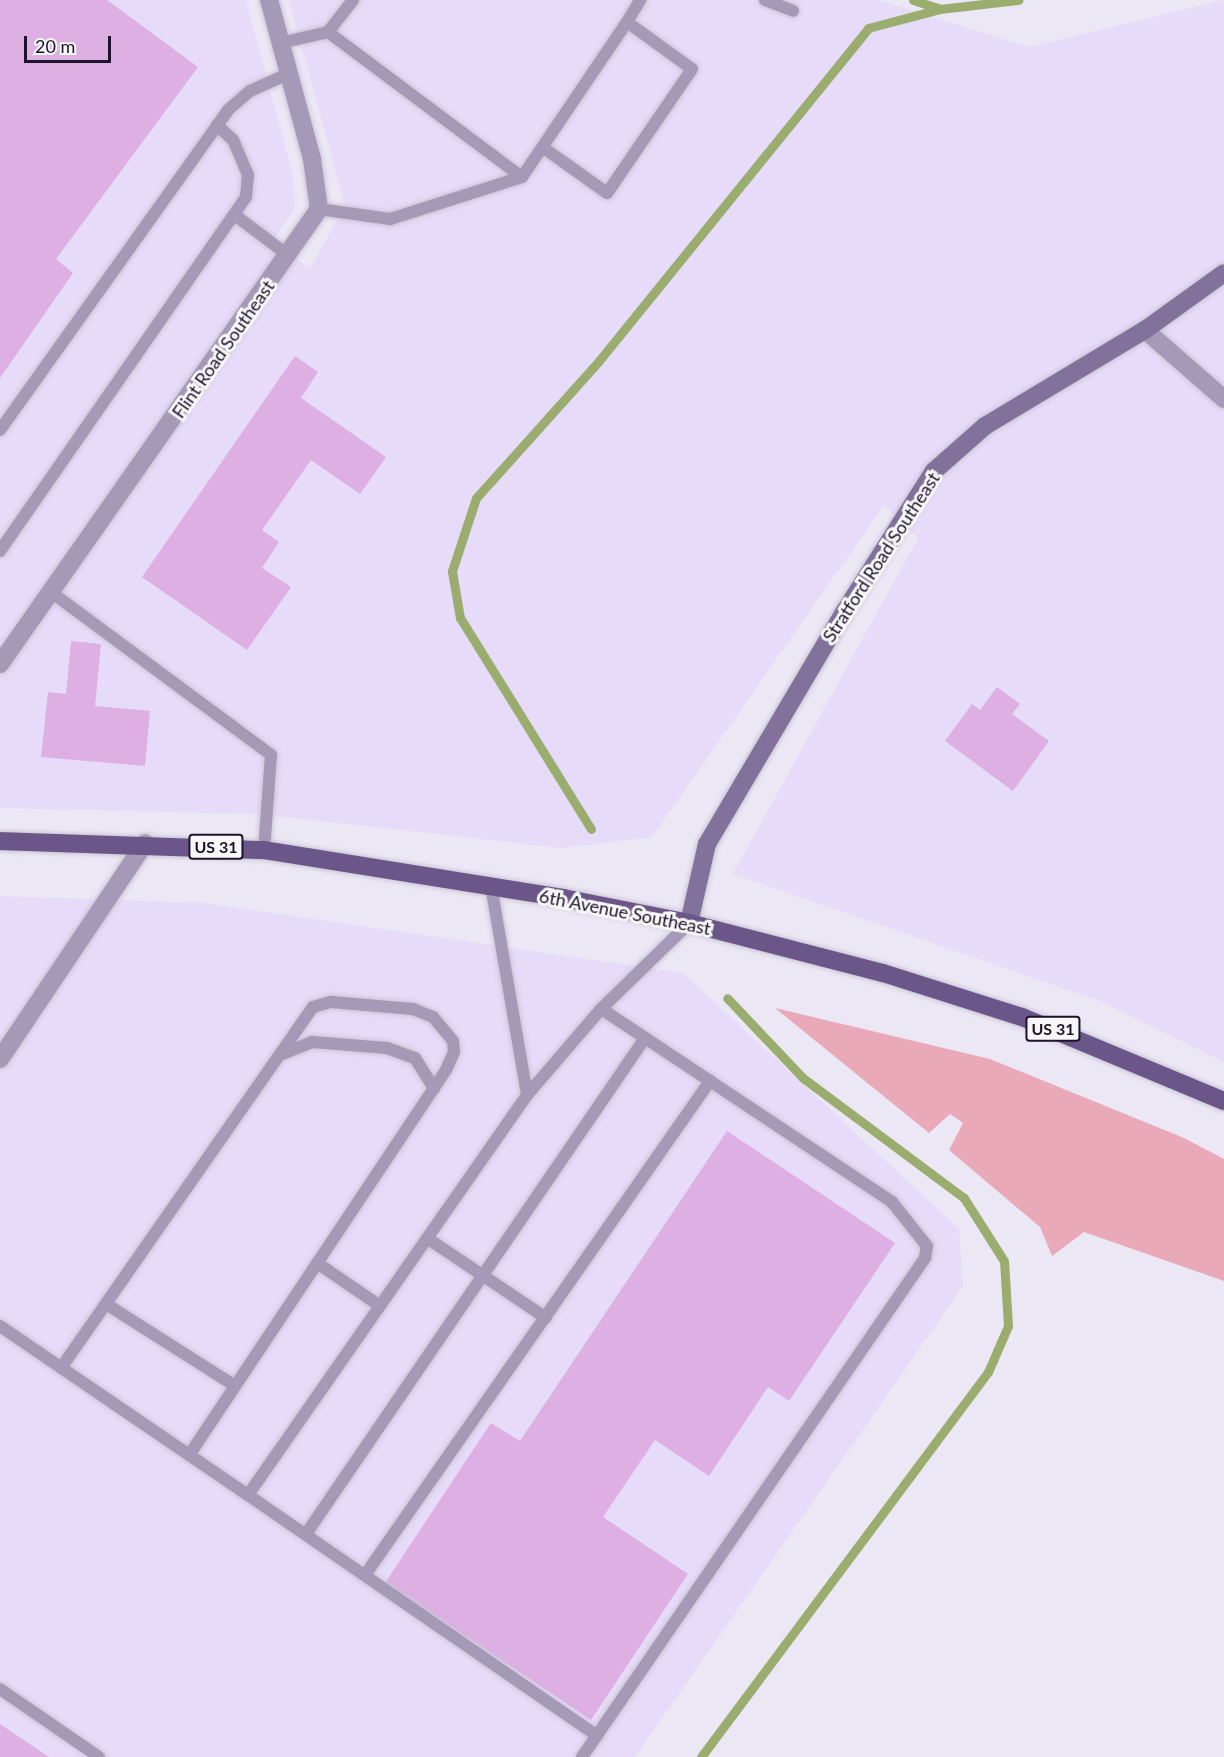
<!DOCTYPE html>
<style>
body{margin:0}
#map{position:relative;width:1224px;height:1757px;overflow:hidden;background:#ece7f5;font-family:Lato,sans-serif}
div>[style]{position:absolute}
[style*='--x']{left:calc(var(--x)*1px);top:calc(var(--y)*1px);width:calc(var(--w)*1px);rotate:calc(var(--a)*1deg)}
.built>*{inset:0;background:#e6dbf9}
.green>*{inset:0;background:#e9a9b9}
.stream>*{height:9px;margin:-4.5px;padding:0 4.5px;transform-origin:4.5px;border-radius:4.5px;background:#9aad6f}
.building>*{inset:0;background:#ddafe3}
.roads{filter:drop-shadow(0 0 2px #cbc5d5) drop-shadow(0 0 2px #cbc5d5)}
.lane>*{height:12px;margin:-6px;padding:0 6px;transform-origin:6px;border-radius:6px;background:#a499b6}
.street>*{height:18px;margin:-9px;padding:0 9px;transform-origin:9px;border-radius:9px;background:#a499b6}
.secondary>*{height:18px;margin:-9px;padding:0 9px;transform-origin:9px;border-radius:9px;background:#82729b}
.primary>*{height:18px;margin:-9px;padding:0 9px;transform-origin:9px;border-radius:9px;background:#6a5688}
span{translate:-50% -50%;white-space:nowrap;text-align:center;line-height:1.15;-webkit-text-stroke:6px #f7f7f7;paint-order:stroke}
.shield-label span{padding:2px 4px;background:#f7f7f7;border:2px solid;border-radius:4px;-webkit-text-stroke-width:0}
.shield-label{font-size:16px;color:#1d132b;font-weight:700}
.street-label{font-size:18px;color:#1d132b}
.scale{position:absolute;left:24px;top:36px;width:87px;height:27px;box-sizing:border-box;border:3px solid #1d132b;border-top:0;padding-left:8px;font-size:18px;line-height:21px;white-space:nowrap;color:#1d132b;-webkit-text-stroke:4px #f7f7f7;paint-order:stroke}
</style>
<div id="map">
<div class="built">
<i style="clip-path:polygon(0 0,246px 0,293px 176px,295px 208px,273px 241px,310px 269px,345px 206px,289px 0,878px 0,1029px 47px,1224px 0,1224px 1062px,1100px 1001px,733px 874px,918px 538px,884px 505px,652px 837px,561px 848px,258px 814px,0 808px)"></i>
<i style="clip-path:polygon(0 896px,204px 903px,683px 973px,959px 1229px,963px 1286px,635px 1757px,0 1757px)"></i>
</div>
<div class="green">
<i style="clip-path:polygon(775px 1008px,990px 1059px,1184px 1138px,1224px 1159px,1224px 1281px,1084px 1232px,1052px 1256px,1040px 1227px,949px 1150px,963px 1123px,950px 1114px,929px 1133px)"></i>
</div>
<div class="stream">
<i style="--x:913;--y:0;--w:28;--a:18"></i>
<i style="--x:591;--y:829;--w:248;--a:-121.8"></i>
<i style="--x:460;--y:618;--w:48;--a:-99.7"></i>
<i style="--x:452;--y:571;--w:77;--a:-71.8"></i>
<i style="--x:476;--y:498;--w:183;--a:-48.1"></i>
<i style="--x:598;--y:362;--w:429;--a:-51"></i>
<i style="--x:868;--y:28;--w:74;--a:-14.8"></i>
<i style="--x:940;--y:9;--w:79;--a:-6.6"></i>
<i style="--x:701;--y:1757;--w:480;--a:-53.3"></i>
<i style="--x:988;--y:1372;--w:50;--a:-66.5"></i>
<i style="--x:1008;--y:1326;--w:65;--a:-93.5"></i>
<i style="--x:1004;--y:1261;--w:75;--a:-122.4"></i>
<i style="--x:964;--y:1198;--w:201;--a:-143.3"></i>
<i style="--x:803;--y:1078;--w:110;--a:-133.5"></i>
</div>
<div class="building">
<i style="clip-path:polygon(0 0,107px 0,198px 67px,56px 259px,73px 273px,0 378px)"></i>
<i style="clip-path:polygon(295px 356px,318px 372px,301px 398px,386px 457px,360px 494px,311px 460px,262px 530px,279px 542px,262px 568px,291px 587px,247px 650px,142px 577px)"></i>
<i style="clip-path:polygon(71px 641px,101px 644px,95px 706px,150px 711px,145px 766px,41px 757px,48px 692px,66px 694px)"></i>
<i style="clip-path:polygon(997px 687px,1020px 704px,1012px 714px,1049px 741px,1013px 791px,945px 741px,972px 704px,980px 710px)"></i>
<i style="clip-path:polygon(727px 1131px,895px 1243px,789px 1401px,768px 1387px,709px 1476px,655px 1440px,603px 1517px,688px 1574px,591px 1720px,385px 1583px,491px 1423px,520px 1441px)"></i>
<i style="clip-path:polygon(0 1724px,49px 1757px,0 1757px)"></i>
</div>
<div class="roads">
<div class="lane">
<i style="--x:765;--y:0;--w:30;--a:21"></i>
<i style="--x:627;--y:22;--w:26;--a:-59"></i>
<i style="--x:328;--y:32;--w:41;--a:-52"></i>
<i style="--x:280;--y:43;--w:49;--a:-12.9"></i>
<i style="--x:328;--y:32;--w:242;--a:36.8"></i>
<i style="--x:522;--y:177;--w:139;--a:162.3"></i>
<i style="--x:390;--y:219;--w:72;--a:-172"></i>
<i style="--x:522;--y:177;--w:187;--a:-55.9"></i>
<i style="--x:627;--y:22;--w:80;--a:35.9"></i>
<i style="--x:692;--y:69;--w:150;--a:124.4"></i>
<i style="--x:607;--y:193;--w:77;--a:-144.5"></i>
<i style="--x:236;--y:216;--w:66;--a:37"></i>
<i style="--x:0;--y:430;--w:393;--a:-54.5"></i>
<i style="--x:228;--y:110;--w:29;--a:-41"></i>
<i style="--x:250;--y:91;--w:42;--a:-24.1"></i>
<i style="--x:0;--y:551;--w:431;--a:-55.2"></i>
<i style="--x:246;--y:197;--w:22;--a:-85"></i>
<i style="--x:248;--y:175;--w:38;--a:-113"></i>
<i style="--x:233;--y:140;--w:22;--a:-137"></i>
<i style="--x:51;--y:592;--w:274;--a:36.5"></i>
<i style="--x:271;--y:755;--w:95;--a:94.2"></i>
<i style="--x:491;--y:886;--w:212;--a:80.2"></i>
<i style="--x:280;--y:1055;--w:35;--a:-22"></i>
<i style="--x:312;--y:1042;--w:75;--a:4.6"></i>
<i style="--x:387;--y:1048;--w:30;--a:20"></i>
<i style="--x:415;--y:1058;--w:36;--a:58"></i>
<i style="--x:427;--y:1238;--w:143;--a:33.9"></i>
<i style="--x:317;--y:1263;--w:76;--a:34.3"></i>
<i style="--x:106;--y:1304;--w:153;--a:32.4"></i>
<i style="--x:0;--y:1326;--w:300;--a:34.3"></i>
<i style="--x:248;--y:1495;--w:488;--a:-55.1"></i>
<i style="--x:527;--y:1095;--w:113;--a:-49.3"></i>
<i style="--x:601;--y:1009;--w:123;--a:-44.3"></i>
<i style="--x:61;--y:1368;--w:440;--a:-55.1"></i>
<i style="--x:313;--y:1007;--w:19;--a:-16"></i>
<i style="--x:331;--y:1002;--w:82;--a:4.9"></i>
<i style="--x:413;--y:1009;--w:22;--a:22"></i>
<i style="--x:433;--y:1017;--w:31;--a:50"></i>
<i style="--x:453;--y:1041;--w:11;--a:85"></i>
<i style="--x:454;--y:1052;--w:20;--a:114"></i>
<i style="--x:446;--y:1070;--w:463;--a:123.7"></i>
<i style="--x:248;--y:1495;--w:424;--a:34.6"></i>
<i style="--x:306;--y:1534;--w:601;--a:-55.65"></i>
<i style="--x:365;--y:1575;--w:603;--a:-55.07"></i>
<i style="--x:0;--y:1689;--w:120;--a:34.5"></i>
<i style="--x:582;--y:1757;--w:606;--a:-55.5"></i>
<i style="--x:925;--y:1258;--w:12;--a:-81"></i>
<i style="--x:927;--y:1246;--w:56;--a:-128.5"></i>
<i style="--x:892;--y:1202;--w:349;--a:-146.4"></i>
</div>
<div class="street">
<i style="--x:1145;--y:330;--w:105;--a:41.1"></i>
<i style="--x:0;--y:664;--w:556;--a:-54.97"></i>
<i style="--x:319;--y:209;--w:50;--a:-98"></i>
<i style="--x:312;--y:159;--w:165;--a:-105.1"></i>
<i style="--x:0;--y:1059;--w:260;--a:-56.1"></i>
</div>
<div class="secondary">
<i style="--x:689;--y:923;--w:81;--a:-77.2"></i>
<i style="--x:707;--y:844;--w:271;--a:-59.4"></i>
<i style="--x:845;--y:611;--w:166;--a:-57.6"></i>
<i style="--x:934;--y:471;--w:68;--a:-41.4"></i>
<i style="--x:985;--y:426;--w:187;--a:-31"></i>
<i style="--x:1145;--y:330;--w:97;--a:-35.8"></i>
</div>
<div class="primary">
<i style="--x:0;--y:841;--w:264;--a:2"></i>
<i style="--x:264;--y:850;--w:303;--a:9.1"></i>
<i style="--x:563;--y:898;--w:128;--a:11.2"></i>
<i style="--x:689;--y:923;--w:200;--a:14.5"></i>
<i style="--x:883;--y:973;--w:146;--a:17.6"></i>
<i style="--x:1022;--y:1017;--w:219;--a:22.6"></i>
</div>
</div>
<div class="shield-label">
<span style="left:216px;top:847px">US 31</span>
<span style="left:1053px;top:1029px">US 31</span>
</div>
<div class="street-label">
<span style="left:223px;top:349px;rotate:-55deg">Flint Road Southeast</span>
<span style="left:881px;top:557px;rotate:-57deg">Stratford Road Southeast</span>
<span style="left:625px;top:912px;rotate:11deg">6th Avenue Southeast</span>
</div>
<div class="scale">20 m</div>
</div>
